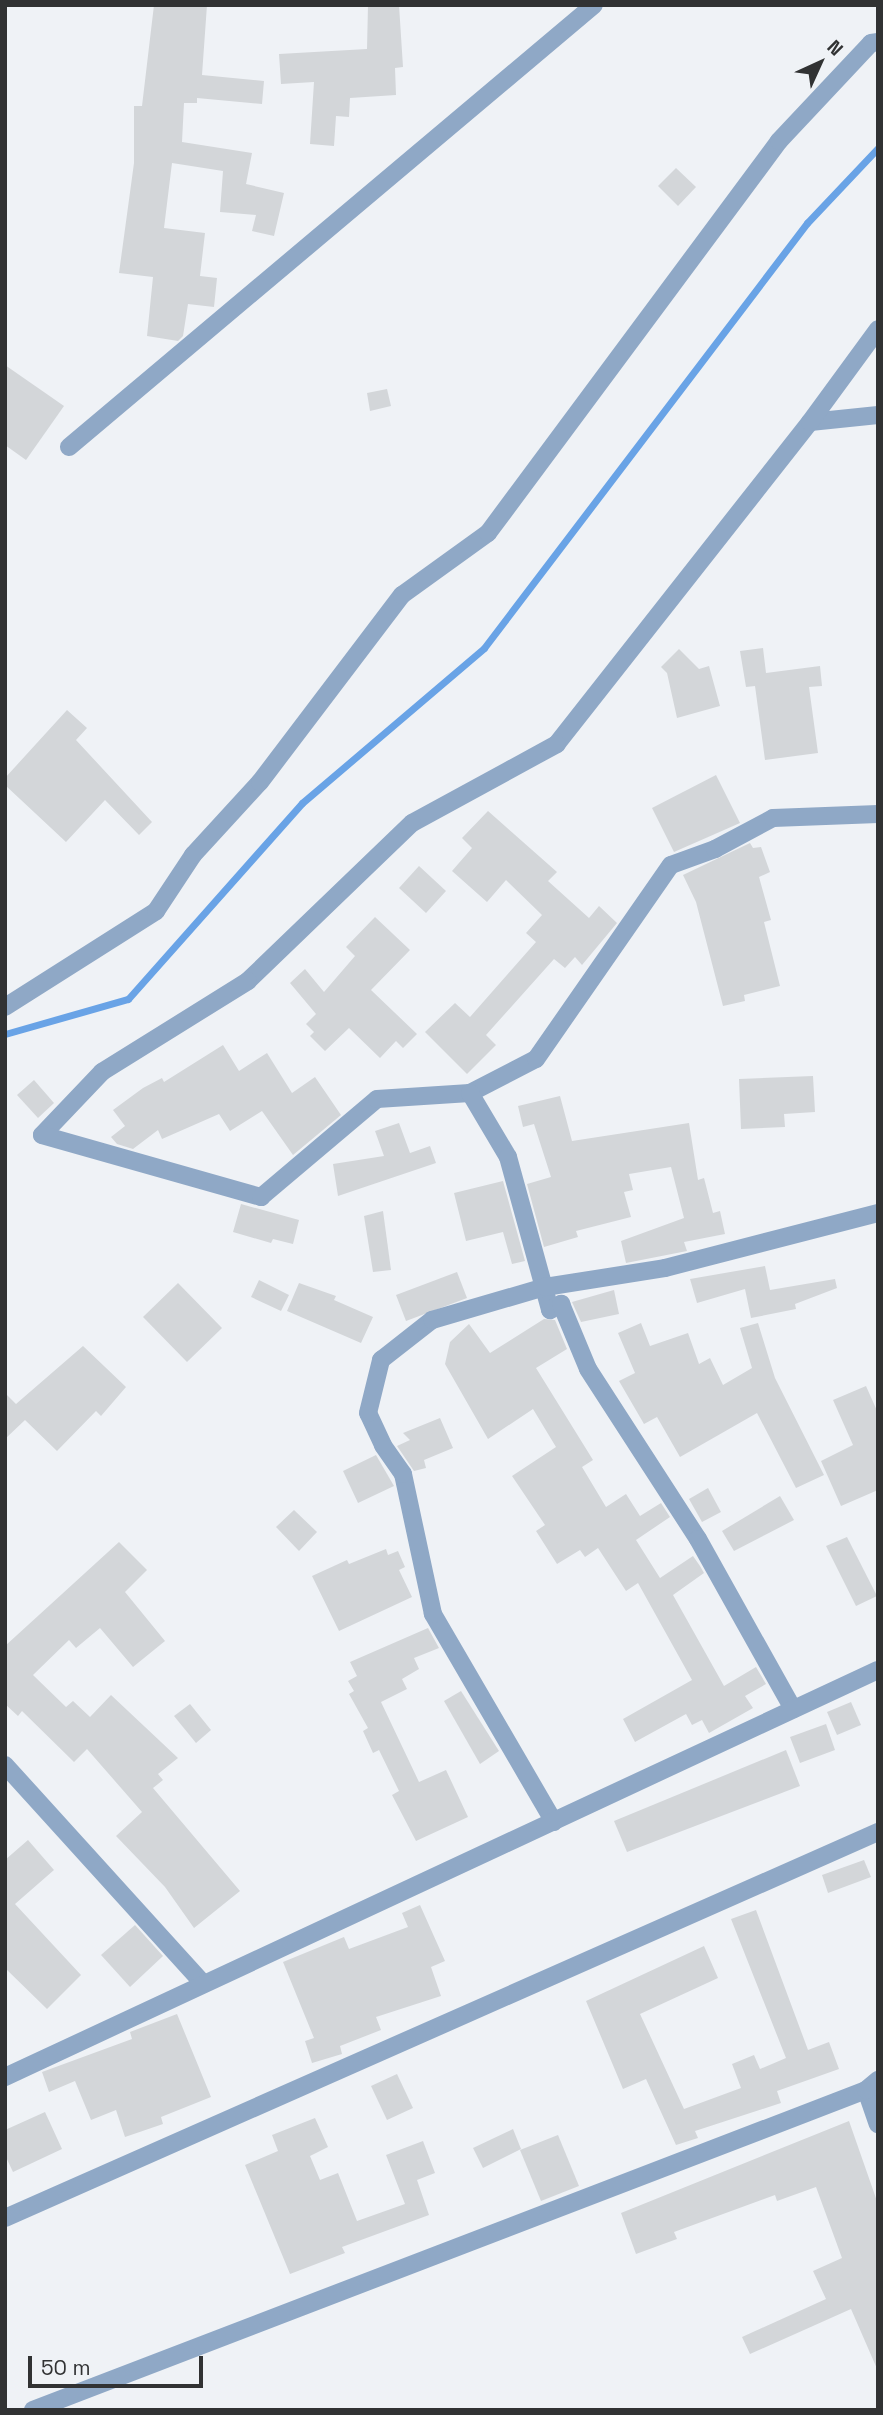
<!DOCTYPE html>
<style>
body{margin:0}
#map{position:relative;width:883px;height:2415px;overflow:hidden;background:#eff2f6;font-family:"Space Grotesk",sans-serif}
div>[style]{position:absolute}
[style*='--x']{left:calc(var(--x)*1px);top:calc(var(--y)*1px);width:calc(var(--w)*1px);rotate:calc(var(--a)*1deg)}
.stream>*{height:7px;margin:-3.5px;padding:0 3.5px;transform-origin:3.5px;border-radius:3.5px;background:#69a3e6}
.building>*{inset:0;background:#d3d6d9}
.street>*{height:18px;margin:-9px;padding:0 9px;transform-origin:9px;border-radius:9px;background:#8fa8c6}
span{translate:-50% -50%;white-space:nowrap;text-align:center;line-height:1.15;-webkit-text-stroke:7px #eff2f6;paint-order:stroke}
.frame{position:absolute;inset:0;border:7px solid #313233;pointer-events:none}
.north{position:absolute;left:785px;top:28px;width:70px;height:70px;-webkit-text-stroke:5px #eff2f6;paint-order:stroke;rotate:45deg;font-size:19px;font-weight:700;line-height:28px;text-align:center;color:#313233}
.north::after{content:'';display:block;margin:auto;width:24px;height:32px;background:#313233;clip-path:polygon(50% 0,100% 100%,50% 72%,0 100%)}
.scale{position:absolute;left:28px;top:2356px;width:175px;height:32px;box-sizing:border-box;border:4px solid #313233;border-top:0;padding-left:9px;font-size:21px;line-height:24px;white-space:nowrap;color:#313233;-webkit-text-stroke:5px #eff2f6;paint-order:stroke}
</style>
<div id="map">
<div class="stream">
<i style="--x:5;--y:1034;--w:128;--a:-15.9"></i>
<i style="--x:128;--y:999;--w:262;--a:-48.4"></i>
<i style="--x:302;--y:803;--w:239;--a:-40.4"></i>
<i style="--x:484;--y:648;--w:534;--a:-52.77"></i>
<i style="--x:807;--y:223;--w:103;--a:-46.6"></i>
</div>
<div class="building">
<i style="clip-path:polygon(154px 5px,207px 5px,202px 75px,264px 81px,262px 104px,197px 98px,197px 103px,184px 103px,182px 142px,252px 153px,246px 184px,284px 193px,274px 236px,252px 231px,256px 215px,220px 212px,223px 171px,172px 163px,164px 228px,205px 233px,200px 276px,217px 278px,214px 307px,188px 304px,183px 336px,178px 341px,147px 336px,153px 277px,119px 273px,134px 163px,134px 106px,142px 106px)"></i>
<i style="clip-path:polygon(368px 5px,399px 5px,403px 67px,395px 68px,396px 95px,350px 98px,349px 117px,336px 116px,334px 146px,310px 144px,314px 82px,281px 84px,279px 54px,367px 49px)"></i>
<i style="clip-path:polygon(676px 168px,696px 187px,678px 206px,658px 186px)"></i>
<i style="clip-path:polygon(5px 365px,64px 406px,26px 460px,5px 445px)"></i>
<i style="clip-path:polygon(387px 389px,391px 406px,370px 411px,367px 393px)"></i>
<i style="clip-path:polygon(763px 648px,766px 673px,820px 666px,822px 686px,809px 687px,818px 753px,765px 760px,755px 686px,746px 687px,740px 651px)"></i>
<i style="clip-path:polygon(679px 649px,699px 669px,709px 666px,720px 706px,677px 718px,667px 673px,661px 667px)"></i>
<i style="clip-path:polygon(67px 710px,87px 728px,76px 740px,152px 822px,139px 835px,105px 800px,66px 842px,5px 785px,5px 778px)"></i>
<i style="clip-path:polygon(716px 775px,740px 823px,674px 852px,652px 808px)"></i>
<i style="clip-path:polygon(488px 811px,557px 872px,548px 881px,589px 918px,599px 906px,617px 923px,582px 965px,575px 957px,565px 968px,554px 959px,486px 1035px,496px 1045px,467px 1074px,425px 1032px,455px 1003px,470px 1017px,536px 942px,526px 933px,542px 915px,506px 880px,487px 902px,452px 871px,472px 848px,462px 838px)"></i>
<i style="clip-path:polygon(750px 843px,753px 848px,761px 847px,770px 872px,759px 877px,771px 920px,764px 922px,780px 986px,744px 995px,745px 1001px,723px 1006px,696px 902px,683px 875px)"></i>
<i style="clip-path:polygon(419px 866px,446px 891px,426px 913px,399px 888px)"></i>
<i style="clip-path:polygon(375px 917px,410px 950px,371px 990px,417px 1034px,403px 1048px,396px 1041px,380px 1058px,349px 1028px,325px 1051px,310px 1036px,314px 1032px,306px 1024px,316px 1014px,290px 983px,305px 969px,324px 992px,355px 956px,346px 947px)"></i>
<i style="clip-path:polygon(223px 1045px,239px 1071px,267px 1053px,292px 1093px,315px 1077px,341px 1115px,293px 1155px,262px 1111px,230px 1131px,219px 1114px,162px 1139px,158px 1130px,133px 1149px,117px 1144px,111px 1137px,125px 1126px,113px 1110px,143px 1088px,162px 1078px,164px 1082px)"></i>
<i style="clip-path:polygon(813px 1076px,815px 1112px,784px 1114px,785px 1127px,741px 1129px,739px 1079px)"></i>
<i style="clip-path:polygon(34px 1080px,54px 1103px,38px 1118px,17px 1095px)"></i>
<i style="clip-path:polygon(560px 1096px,572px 1141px,689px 1123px,698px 1180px,704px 1178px,713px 1213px,720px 1211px,725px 1234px,684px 1242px,687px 1251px,626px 1263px,621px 1241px,684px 1218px,671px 1167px,629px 1174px,633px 1190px,624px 1192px,631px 1217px,576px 1231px,578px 1237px,544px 1247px,527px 1184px,551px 1177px,534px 1124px,523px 1127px,518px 1106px)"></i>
<i style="clip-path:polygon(399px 1123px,410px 1153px,430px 1146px,436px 1163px,338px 1196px,333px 1164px,384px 1156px,375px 1131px)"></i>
<i style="clip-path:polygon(503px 1181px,525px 1261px,512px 1264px,503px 1232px,466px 1241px,454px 1193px)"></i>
<i style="clip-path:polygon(241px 1204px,299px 1220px,293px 1244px,273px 1239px,271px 1243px,233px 1232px)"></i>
<i style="clip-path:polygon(383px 1211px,391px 1270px,373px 1272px,364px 1216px)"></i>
<i style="clip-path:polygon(765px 1266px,770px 1290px,835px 1279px,837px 1288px,795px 1304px,796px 1309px,751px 1318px,745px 1289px,697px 1303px,690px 1279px)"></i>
<i style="clip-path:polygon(457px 1272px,467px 1298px,406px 1321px,396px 1295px)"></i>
<i style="clip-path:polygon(259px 1280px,289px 1295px,281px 1311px,251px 1297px)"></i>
<i style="clip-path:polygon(178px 1283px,222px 1328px,187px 1362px,143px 1317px)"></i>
<i style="clip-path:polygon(299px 1283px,336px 1296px,334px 1300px,373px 1317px,361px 1343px,287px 1311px)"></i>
<i style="clip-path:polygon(614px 1290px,619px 1314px,581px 1322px,572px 1302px)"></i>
<i style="clip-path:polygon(544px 1319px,555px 1320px,567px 1349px,536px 1368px,593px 1460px,582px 1467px,606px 1507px,626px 1494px,640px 1516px,661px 1503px,670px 1517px,636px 1540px,660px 1578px,693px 1556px,700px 1566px,704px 1573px,673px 1595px,724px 1686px,756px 1667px,766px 1684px,745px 1696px,753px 1708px,709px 1733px,702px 1720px,692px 1725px,686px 1714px,635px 1742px,623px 1719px,692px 1680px,638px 1583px,626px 1591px,598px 1548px,585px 1557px,580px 1550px,557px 1564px,536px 1531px,545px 1525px,512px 1476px,556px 1447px,533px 1409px,488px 1439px,445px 1364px,450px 1342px,469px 1324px,490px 1353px)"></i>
<i style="clip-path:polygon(641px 1323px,650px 1346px,688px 1333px,699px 1364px,710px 1358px,723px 1385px,752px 1368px,740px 1328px,758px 1323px,775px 1378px,824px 1475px,796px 1488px,757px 1413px,680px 1457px,657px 1417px,644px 1424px,619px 1381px,635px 1373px,618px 1333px)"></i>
<i style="clip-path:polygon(83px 1346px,126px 1387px,101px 1416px,96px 1411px,57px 1451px,25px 1420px,5px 1439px,5px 1393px,16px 1404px)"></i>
<i style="clip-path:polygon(866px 1386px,878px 1413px,878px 1490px,841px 1506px,821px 1461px,853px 1445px,833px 1400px)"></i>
<i style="clip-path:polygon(440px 1418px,453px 1448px,424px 1460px,426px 1468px,414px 1471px,397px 1446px,410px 1440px,403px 1433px)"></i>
<i style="clip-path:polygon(376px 1455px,394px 1486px,358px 1503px,343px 1471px)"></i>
<i style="clip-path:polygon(708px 1488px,721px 1512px,702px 1522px,689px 1499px)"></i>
<i style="clip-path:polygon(780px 1496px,794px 1520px,734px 1551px,722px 1531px)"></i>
<i style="clip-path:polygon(294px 1510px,317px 1532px,299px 1551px,276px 1527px)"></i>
<i style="clip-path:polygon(847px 1537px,877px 1596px,856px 1606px,826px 1546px)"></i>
<i style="clip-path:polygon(119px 1542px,147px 1570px,125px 1592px,165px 1641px,133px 1667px,100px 1628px,76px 1648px,69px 1640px,33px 1675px,66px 1707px,73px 1701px,90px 1717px,111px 1695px,178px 1758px,158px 1774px,163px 1780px,153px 1788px,240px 1891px,194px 1928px,165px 1887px,116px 1836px,142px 1812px,87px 1749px,74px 1762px,22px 1711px,18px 1716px,5px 1704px,5px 1646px)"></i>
<i style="clip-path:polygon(386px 1549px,388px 1555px,398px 1551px,405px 1567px,399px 1570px,412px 1597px,339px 1631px,312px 1576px,347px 1560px,349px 1564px)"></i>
<i style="clip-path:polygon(428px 1628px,439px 1648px,414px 1658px,419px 1669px,402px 1679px,407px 1689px,381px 1702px,419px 1782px,446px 1770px,468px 1817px,416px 1841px,392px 1795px,399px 1791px,379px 1750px,373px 1753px,363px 1731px,368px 1728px,349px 1694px,354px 1691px,348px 1681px,357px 1676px,350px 1662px)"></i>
<i style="clip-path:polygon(461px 1691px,499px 1751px,480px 1764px,444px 1701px)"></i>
<i style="clip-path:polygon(851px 1702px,861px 1725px,837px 1735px,827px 1712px)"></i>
<i style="clip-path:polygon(190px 1704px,211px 1730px,196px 1743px,174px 1716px)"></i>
<i style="clip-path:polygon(826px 1724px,835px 1750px,800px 1763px,790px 1737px)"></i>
<i style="clip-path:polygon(786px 1750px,800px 1786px,627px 1852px,614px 1821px)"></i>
<i style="clip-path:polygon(28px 1840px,54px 1870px,15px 1904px,81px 1975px,47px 2009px,5px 1968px,5px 1860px)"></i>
<i style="clip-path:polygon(864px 1860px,871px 1877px,828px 1893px,822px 1875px)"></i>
<i style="clip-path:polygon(420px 1905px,445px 1961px,431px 1967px,441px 1996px,376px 2017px,381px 2030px,340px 2046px,342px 2054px,312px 2063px,305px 2041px,314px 2038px,283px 1962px,344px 1937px,349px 1949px,408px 1927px,402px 1913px)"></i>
<i style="clip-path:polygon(756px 1910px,808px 2050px,829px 2042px,839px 2069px,777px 2091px,781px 2103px,695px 2131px,698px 2138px,676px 2145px,646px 2079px,623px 2089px,586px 2001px,704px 1946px,718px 1978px,640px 2014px,684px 2109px,741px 2088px,732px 2064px,754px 2055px,760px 2069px,786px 2058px,731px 1919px)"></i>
<i style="clip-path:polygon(135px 1925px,163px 1956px,130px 1987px,101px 1955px)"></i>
<i style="clip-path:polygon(177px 2014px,211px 2097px,161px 2117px,163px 2124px,125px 2137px,116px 2110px,91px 2120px,75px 2081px,49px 2092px,42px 2072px,132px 2039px,130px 2032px)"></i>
<i style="clip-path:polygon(397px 2074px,413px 2108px,387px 2120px,371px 2086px)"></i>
<i style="clip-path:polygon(45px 2112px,62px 2149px,13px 2172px,5px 2155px,5px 2130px)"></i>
<i style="clip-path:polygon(315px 2118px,328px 2147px,310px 2156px,320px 2180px,338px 2173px,357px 2221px,405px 2204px,386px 2155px,423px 2141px,435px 2173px,417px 2180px,429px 2215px,342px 2247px,345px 2253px,290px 2274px,245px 2165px,278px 2151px,272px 2135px)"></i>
<i style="clip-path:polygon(849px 2121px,878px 2204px,878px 2371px,851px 2309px,750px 2354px,742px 2337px,826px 2299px,813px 2271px,842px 2258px,816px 2187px,777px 2201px,775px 2195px,674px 2232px,677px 2239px,636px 2254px,621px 2213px)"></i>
<i style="clip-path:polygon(513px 2129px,521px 2149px,483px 2168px,473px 2148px)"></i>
<i style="clip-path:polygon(558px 2135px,579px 2186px,541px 2201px,520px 2150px)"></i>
</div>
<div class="street">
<i style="--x:878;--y:415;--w:68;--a:174.1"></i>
<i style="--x:810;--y:422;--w:410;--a:128.2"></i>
<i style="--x:557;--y:744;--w:165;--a:151.4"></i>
<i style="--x:412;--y:823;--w:228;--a:136.1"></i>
<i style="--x:248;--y:981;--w:172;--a:148.1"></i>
<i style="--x:102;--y:1072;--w:87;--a:133.6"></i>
<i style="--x:42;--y:1135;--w:228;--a:15.8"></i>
<i style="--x:261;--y:1197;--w:152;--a:-40.2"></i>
<i style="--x:377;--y:1099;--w:93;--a:-3.7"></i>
<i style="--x:470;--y:1093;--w:74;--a:-27.3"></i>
<i style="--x:536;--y:1059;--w:236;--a:-55.2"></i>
<i style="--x:671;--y:865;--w:47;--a:-20"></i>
<i style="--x:715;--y:849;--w:66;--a:-28.1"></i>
<i style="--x:773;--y:818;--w:105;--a:-2.2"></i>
<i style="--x:810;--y:422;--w:115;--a:-53.8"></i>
<i style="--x:69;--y:447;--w:686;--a:-40.09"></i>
<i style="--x:5;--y:1007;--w:179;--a:-32.4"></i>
<i style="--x:156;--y:911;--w:67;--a:-56.5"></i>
<i style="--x:193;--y:855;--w:99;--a:-47.5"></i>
<i style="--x:260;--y:782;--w:235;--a:-52.8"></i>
<i style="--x:402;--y:595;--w:106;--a:-35.8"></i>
<i style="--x:488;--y:533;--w:488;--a:-53.4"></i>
<i style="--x:779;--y:141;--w:134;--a:-46.8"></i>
<i style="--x:871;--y:43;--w:7;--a:-8"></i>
<i style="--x:470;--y:1093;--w:74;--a:59.3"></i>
<i style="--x:508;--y:1157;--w:159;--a:74.6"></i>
<i style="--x:550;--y:1310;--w:13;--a:-29"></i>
<i style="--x:561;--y:1304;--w:70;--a:67.4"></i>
<i style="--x:588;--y:1369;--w:202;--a:57.1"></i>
<i style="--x:698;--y:1539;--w:195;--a:60.8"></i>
<i style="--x:5;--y:1765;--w:293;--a:47.8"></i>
<i style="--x:554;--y:1822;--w:241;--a:-120.2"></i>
<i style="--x:433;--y:1614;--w:143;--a:-102.1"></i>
<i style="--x:403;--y:1474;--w:35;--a:-125"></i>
<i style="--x:383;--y:1445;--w:35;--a:-115"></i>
<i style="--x:368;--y:1413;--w:55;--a:-76.2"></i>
<i style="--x:381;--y:1360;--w:65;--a:-38.1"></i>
<i style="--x:432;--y:1320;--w:118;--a:-16.3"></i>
<i style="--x:545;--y:1287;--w:121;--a:-9"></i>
<i style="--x:665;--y:1268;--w:220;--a:-14.5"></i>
<i style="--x:5;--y:2077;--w:963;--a:-25"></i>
<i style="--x:866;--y:2090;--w:36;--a:71"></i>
<i style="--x:5;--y:2218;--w:955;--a:-23.85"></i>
<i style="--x:33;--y:2410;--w:892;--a:-21.01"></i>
<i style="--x:866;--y:2090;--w:16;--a:-40"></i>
</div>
<div class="frame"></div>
<div class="north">N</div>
<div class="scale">50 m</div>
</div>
